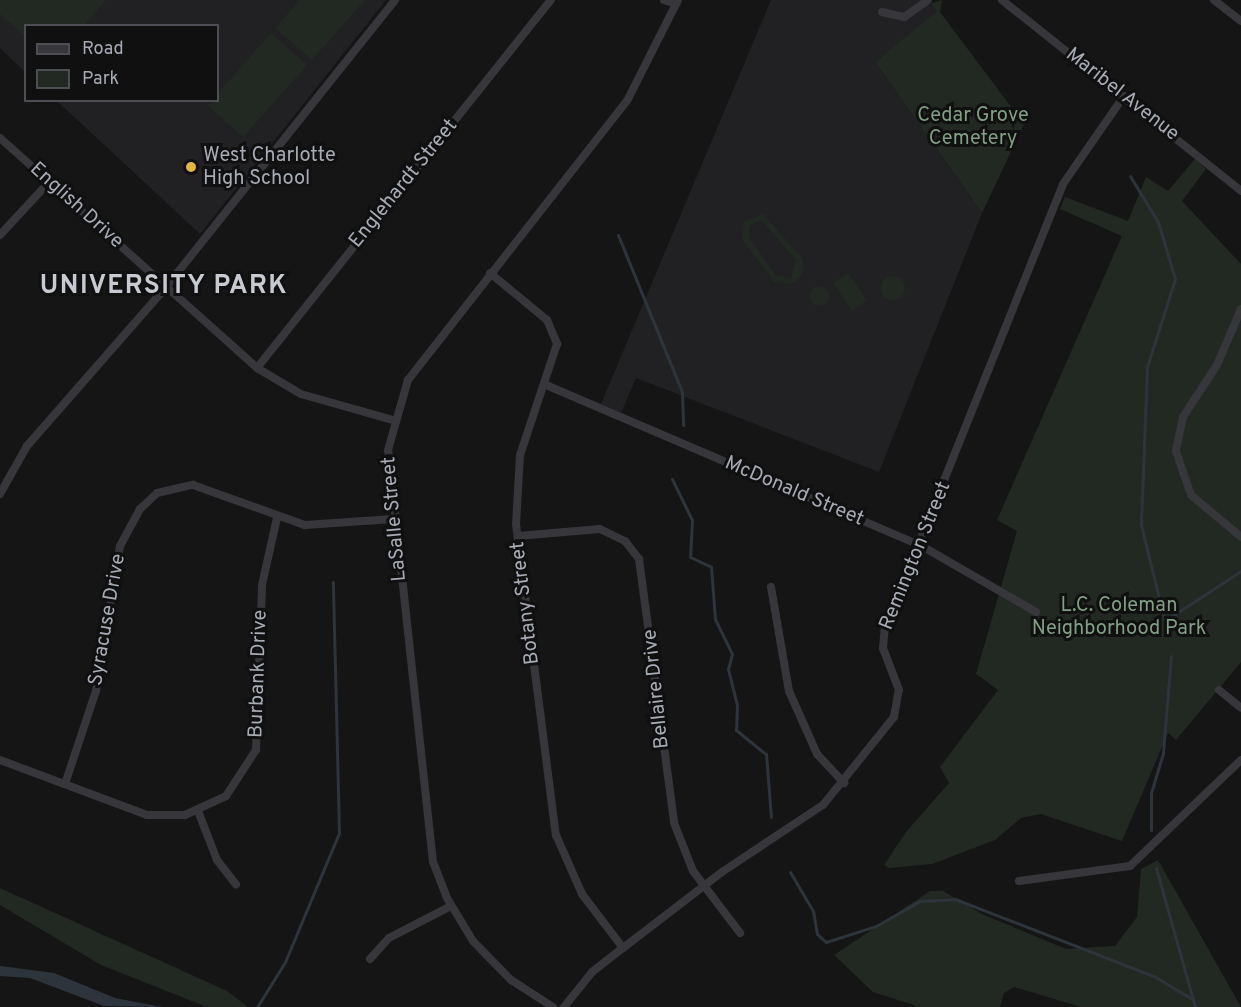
<!DOCTYPE html>
<style>
body{margin:0}
#map{position:relative;width:1241px;height:1007px;overflow:hidden;background:#151516;font-family:Overpass,sans-serif}
div>[style]{position:absolute}
[style*='--x']{left:calc(var(--x)*1px);top:calc(var(--y)*1px);width:calc(var(--w)*1px);rotate:calc(var(--a)*1deg)}
.built>*{inset:0;background:#212123}
.green>*{inset:0;background:#212922}
.round{border-radius:50%}
.water>*{inset:0;background:#2e343b}
.stream>*{height:3px;margin:-1.5px;padding:0 1.5px;transform-origin:1.5px;border-radius:1.5px;background:#2e343b}
.street>*{height:8px;margin:-4px;padding:0 4px;transform-origin:4px;border-radius:4px;background:#36363b}
.dots>*{width:16px;height:16px;translate:-50% -50%;box-sizing:border-box;border:3px solid #101011;border-radius:50%}
span{translate:-50% -50%;white-space:nowrap;text-align:center;line-height:1.15;-webkit-text-stroke:6px #101011;paint-order:stroke}
.street-label{font-size:20px;color:#a7abb5}
.park-label{font-size:20px;color:#809f83}
.poi-label{font-size:20px;color:#a7abb5}
.left{translate:0 -50%;text-align:left}
.district-label{font-size:26px;color:#c8cad2;font-weight:700;letter-spacing:1.5px}
.legend{position:absolute;left:24px;top:24px;width:195px;height:78px;box-sizing:border-box;background:#101011;border:2px solid #4c4e53;margin:0;padding:8px 10px;list-style:none;font-size:18px;color:#a7abb5}
.legend li{display:flex;align-items:center;gap:12px;height:30px}
.legend b{width:30px;border:2px solid #4c4e53}
</style>
<div id="map">
<div class="built">
<i style="clip-path:polygon(0 0,386px 0,200px 234px,57px 101px,218px 100px,218px 26px,26px 26px,25px 72px,0 48px)"></i>
<i style="clip-path:polygon(771px 0,922px 0,938px 11px,875px 62px,982px 213px,879px 472px,636px 378px,621px 413px,601px 404px)"></i>
</div>
<div class="green">
<i style="clip-path:polygon(0 0,106px 0,84px 25px,26px 26px,25px 36px,0 14px)"></i>
<i style="clip-path:polygon(300px 0,365px 0,312px 60px,275px 28px)"></i>
<i style="clip-path:polygon(942px 0,940px 12px,1024px 124px,982px 213px,875px 62px,937px 11px,930px 4px)"></i>
<i style="clip-path:polygon(271px 33px,307px 65px,243px 137px,207px 105px,218px 100px,218px 93px)"></i>
<i style="clip-path:polygon(1195px 159px,1206px 169px,1182px 201px,1241px 264px,1241px 662px,1176px 740px,1168px 733px,1122px 841px,1041px 814px,1021px 818px,995px 840px,932px 864px,889px 868px,884px 865px,906px 832px,949px 783px,940px 767px,998px 690px,976px 674px,1017px 531px,997px 520px,1122px 236px,1060px 209px,1065px 197px,1128px 221px,1146px 177px,1168px 191px)"></i>
<i style="clip-path:polygon(evenodd,763px 214px,803px 259px,802px 276px,791px 284px,774px 282px,742px 239px,744px 222px,763px 214px,761px 220px,796px 260px,791px 278px,776px 275px,749px 238px,749px 226px,761px 220px)"></i>
<i style="clip-path:polygon(848px 273px,867px 300px,852px 311px,833px 283px)"></i>
<i class="round" style="left:881px;top:276px;width:24px;height:24px"></i>
<i class="round" style="left:809px;top:286px;width:20px;height:20px"></i>
<i style="clip-path:polygon(1158px 860px,1241px 1007px,1081px 1007px,1014px 987px,1004px 993px,1000px 1007px,920px 1007px,873px 992px,834px 955px,930px 891px,943px 891px,982px 914px,1066px 949px,1115px 946px,1137px 917px,1141px 869px)"></i>
<i style="clip-path:polygon(0 888px,227px 991px,248px 1007px,207px 1007px,101px 965px,0 905px)"></i>
</div>
<div class="water">
<i style="clip-path:polygon(0 966px,54px 973px,115px 998px,162px 1007px,104px 1006px,30px 978px,0 976px)"></i>
</div>
<div class="stream">
<i style="--x:1130;--y:176;--w:54;--a:58.7"></i>
<i style="--x:1158;--y:222;--w:59;--a:73.4"></i>
<i style="--x:1175;--y:279;--w:92;--a:107.7"></i>
<i style="--x:1147;--y:367;--w:158;--a:92.2"></i>
<i style="--x:1141;--y:525;--w:113;--a:76.2"></i>
<i style="--x:618;--y:235;--w:170;--a:67.8"></i>
<i style="--x:682;--y:392;--w:33;--a:88"></i>
<i style="--x:672;--y:479;--w:46;--a:64"></i>
<i style="--x:692;--y:520;--w:37;--a:93"></i>
<i style="--x:690;--y:557;--w:23;--a:25"></i>
<i style="--x:711;--y:567;--w:52;--a:85.6"></i>
<i style="--x:715;--y:619;--w:39;--a:64"></i>
<i style="--x:732;--y:654;--w:16;--a:105"></i>
<i style="--x:728;--y:669;--w:36;--a:76"></i>
<i style="--x:737;--y:704;--w:26;--a:92"></i>
<i style="--x:736;--y:730;--w:38;--a:39"></i>
<i style="--x:766;--y:754;--w:63;--a:85.5"></i>
<i style="--x:1166;--y:620;--w:90;--a:-33.2"></i>
<i style="--x:1151;--y:830;--w:37;--a:-90"></i>
<i style="--x:1151;--y:793;--w:42;--a:-73.3"></i>
<i style="--x:1163;--y:753;--w:97;--a:-85.3"></i>
<i style="--x:1156;--y:868;--w:144;--a:74.3"></i>
<i style="--x:790;--y:872;--w:45;--a:59.5"></i>
<i style="--x:813;--y:911;--w:23;--a:80"></i>
<i style="--x:817;--y:934;--w:12;--a:42"></i>
<i style="--x:826;--y:942;--w:52;--a:-17.7"></i>
<i style="--x:876;--y:926;--w:51;--a:-29.6"></i>
<i style="--x:920;--y:901;--w:35;--a:-3"></i>
<i style="--x:955;--y:899;--w:213;--a:21.2"></i>
<i style="--x:1154;--y:976;--w:44;--a:31.2"></i>
<i style="--x:257;--y:1007;--w:53;--a:-58.1"></i>
<i style="--x:285;--y:962;--w:140;--a:-67.3"></i>
<i style="--x:339;--y:833;--w:251;--a:-91.4"></i>
</div>
<div class="street">
<i style="--x:664;--y:0;--w:13;--a:18"></i>
<i style="--x:1002;--y:0;--w:306;--a:38.6"></i>
<i style="--x:1214;--y:0;--w:34;--a:38"></i>
<i style="--x:882;--y:12;--w:23;--a:13"></i>
<i style="--x:904;--y:17;--w:29;--a:-35"></i>
<i style="--x:0;--y:138;--w:345;--a:41.8"></i>
<i style="--x:257;--y:368;--w:51;--a:30.6"></i>
<i style="--x:301;--y:394;--w:96;--a:15.8"></i>
<i style="--x:0;--y:235;--w:72;--a:-47.2"></i>
<i style="--x:490;--y:273;--w:74;--a:39.5"></i>
<i style="--x:547;--y:320;--w:26;--a:67"></i>
<i style="--x:557;--y:344;--w:117;--a:108.4"></i>
<i style="--x:520;--y:455;--w:69;--a:93.3"></i>
<i style="--x:516;--y:524;--w:314;--a:82.7"></i>
<i style="--x:556;--y:835;--w:64;--a:66.2"></i>
<i style="--x:582;--y:894;--w:68;--a:52.8"></i>
<i style="--x:1241;--y:309;--w:61;--a:113.2"></i>
<i style="--x:1217;--y:365;--w:62;--a:123.2"></i>
<i style="--x:1183;--y:417;--w:35;--a:102"></i>
<i style="--x:1176;--y:451;--w:46;--a:71.2"></i>
<i style="--x:1191;--y:495;--w:65;--a:40"></i>
<i style="--x:257;--y:368;--w:471;--a:-51.4"></i>
<i style="--x:546;--y:385;--w:407;--a:23.2"></i>
<i style="--x:920;--y:545;--w:134;--a:30"></i>
<i style="--x:0;--y:494;--w:55;--a:-60.6"></i>
<i style="--x:27;--y:446;--w:211;--a:-48.8"></i>
<i style="--x:166;--y:287;--w:367;--a:-51.4"></i>
<i style="--x:518;--y:536;--w:82;--a:-4.9"></i>
<i style="--x:600;--y:529;--w:28;--a:26"></i>
<i style="--x:625;--y:541;--w:23;--a:52"></i>
<i style="--x:639;--y:559;--w:266;--a:82.4"></i>
<i style="--x:674;--y:823;--w:52;--a:68.4"></i>
<i style="--x:693;--y:871;--w:78;--a:52.8"></i>
<i style="--x:771;--y:587;--w:106;--a:80.2"></i>
<i style="--x:789;--y:691;--w:69;--a:66"></i>
<i style="--x:817;--y:754;--w:40;--a:47"></i>
<i style="--x:1219;--y:690;--w:28;--a:39"></i>
<i style="--x:0;--y:760;--w:157;--a:20.5"></i>
<i style="--x:147;--y:815;--w:38;--a:0"></i>
<i style="--x:185;--y:815;--w:45;--a:-24.9"></i>
<i style="--x:226;--y:796;--w:55;--a:-56.9"></i>
<i style="--x:256;--y:750;--w:165;--a:-87.9"></i>
<i style="--x:262;--y:585;--w:69;--a:-77.4"></i>
<i style="--x:65;--y:784;--w:98;--a:-71.6"></i>
<i style="--x:96;--y:691;--w:147;--a:-80.6"></i>
<i style="--x:120;--y:546;--w:42;--a:-61.6"></i>
<i style="--x:140;--y:509;--w:23;--a:-43"></i>
<i style="--x:157;--y:493;--w:37;--a:-13"></i>
<i style="--x:193;--y:485;--w:119;--a:19.7"></i>
<i style="--x:305;--y:525;--w:88;--a:-3.9"></i>
<i style="--x:198;--y:811;--w:53;--a:68.8"></i>
<i style="--x:217;--y:860;--w:31;--a:52"></i>
<i style="--x:1019;--y:881;--w:112;--a:-7.7"></i>
<i style="--x:1130;--y:866;--w:153;--a:-43.7"></i>
<i style="--x:370;--y:959;--w:28;--a:-48"></i>
<i style="--x:389;--y:938;--w:70;--a:-27.3"></i>
<i style="--x:553;--y:1007;--w:50;--a:-147.3"></i>
<i style="--x:511;--y:980;--w:54;--a:-134.3"></i>
<i style="--x:473;--y:941;--w:50;--a:-121.2"></i>
<i style="--x:447;--y:898;--w:39;--a:-111"></i>
<i style="--x:433;--y:862;--w:414;--a:-96.2"></i>
<i style="--x:388;--y:450;--w:73;--a:-74.1"></i>
<i style="--x:408;--y:380;--w:355;--a:-51.9"></i>
<i style="--x:627;--y:101;--w:113;--a:-63.2"></i>
<i style="--x:564;--y:1007;--w:45;--a:-51.3"></i>
<i style="--x:592;--y:972;--w:39;--a:-38"></i>
<i style="--x:623;--y:948;--w:125;--a:-37.5"></i>
<i style="--x:722;--y:872;--w:121;--a:-33.6"></i>
<i style="--x:823;--y:805;--w:113;--a:-51.1"></i>
<i style="--x:894;--y:717;--w:27;--a:-80"></i>
<i style="--x:899;--y:690;--w:45;--a:-110.9"></i>
<i style="--x:883;--y:648;--w:21;--a:-85"></i>
<i style="--x:885;--y:627;--w:477;--a:-68.1"></i>
<i style="--x:1063;--y:184;--w:107;--a:-55.3"></i>
</div>
<div class="dots">
<i style="left:191px;top:167px;background:#e5b63e"></i>
</div>
<div class="street-label">
<span style="left:1122px;top:95px;rotate:38deg">Maribel Avenue</span>
<span style="left:404px;top:184px;rotate:-51deg">Englehardt Street</span>
<span style="left:76px;top:206px;rotate:42deg">English Drive</span>
<span style="left:794px;top:492px;rotate:23deg">McDonald Street</span>
<span style="left:395px;top:519px;rotate:-95deg">LaSalle Street</span>
<span style="left:916px;top:556px;rotate:-68deg">Remington Street</span>
<span style="left:526px;top:603px;rotate:-97deg">Botany Street</span>
<span style="left:108px;top:620px;rotate:-80deg">Syracuse Drive</span>
<span style="left:259px;top:674px;rotate:-88deg">Burbank Drive</span>
<span style="left:657px;top:689px;rotate:-96deg">Bellaire Drive</span>
</div>
<div class="park-label">
<span style="left:973px;top:128px">Cedar Grove<br>Cemetery</span>
<span style="left:1119px;top:618px">L.C. Coleman<br>Neighborhood Park</span>
</div>
<div class="poi-label">
<span class="left" style="left:203px;top:168px">West Charlotte<br>High School</span>
</div>
<div class="district-label">
<span style="left:164px;top:287px">UNIVERSITY PARK</span>
</div>
<ul class="legend">
<li><b style="height:8px;background:#36363b"></b>Road</li>
<li><b style="height:16px;background:#212922"></b>Park</li>
</ul>
</div>
